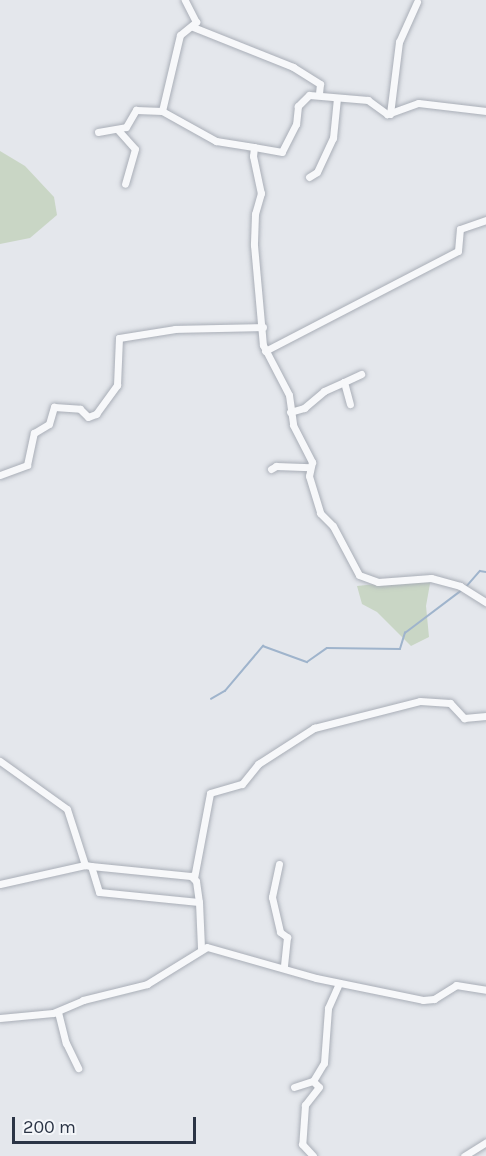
<!DOCTYPE html>
<style>
body{margin:0}
#map{position:relative;width:486px;height:1156px;overflow:hidden;background:#e4e7ec;font-family:Karla,sans-serif}
div>[style]{position:absolute}
[style*='--x']{left:calc(var(--x)*1px);top:calc(var(--y)*1px);width:calc(var(--w)*1px);rotate:calc(var(--a)*1deg)}
.green>*{inset:0;background:#c9d6c5}
.stream>*{height:1.5px;margin:-0.75px;padding:0 0.75px;transform-origin:0.75px;border-radius:0.75px;background:#9fb4cc}
.roads{filter:drop-shadow(0 0 2px #a9aeb7) drop-shadow(0 0 2px #a9aeb7)}
.minor>*{height:7px;margin:-3.5px;padding:0 3.5px;transform-origin:3.5px;border-radius:3.5px;background:#f7f8fa}
span{translate:-50% -50%;white-space:nowrap;text-align:center;line-height:1.15;-webkit-text-stroke:4.5px #f4f6f9;paint-order:stroke}
.scale{position:absolute;left:12px;top:1117px;width:184px;height:27px;box-sizing:border-box;border:3px solid #2b3445;border-top:0;padding-left:8px;font-size:18px;line-height:21px;white-space:nowrap;color:#2b3445;-webkit-text-stroke:4px #f4f6f9;paint-order:stroke}
</style>
<div id="map">
<div class="green">
<i style="clip-path:polygon(0 151px,25px 166px,54px 197px,57px 215px,30px 238px,0 244px)"></i>
<i style="clip-path:polygon(431px 578px,426px 606px,429px 637px,411px 646px,377px 612px,362px 604px,357px 586px)"></i>
</div>
<div class="stream">
<i style="--x:466;--y:587;--w:21;--a:-49"></i>
<i style="--x:480;--y:571;--w:6;--a:9"></i>
<i style="--x:211;--y:699;--w:16;--a:-30"></i>
<i style="--x:225;--y:691;--w:59;--a:-49.8"></i>
<i style="--x:263;--y:646;--w:47;--a:20"></i>
<i style="--x:307;--y:662;--w:24;--a:-35"></i>
<i style="--x:327;--y:648;--w:73;--a:0.8"></i>
<i style="--x:400;--y:649;--w:17;--a:-73"></i>
<i style="--x:405;--y:633;--w:71;--a:-37"></i>
</div>
<div class="roads">
<div class="minor">
<i style="--x:193;--y:27;--w:108;--a:21.8"></i>
<i style="--x:293;--y:67;--w:32;--a:32"></i>
<i style="--x:320;--y:84;--w:10;--a:96"></i>
<i style="--x:162;--y:111;--w:62;--a:29.1"></i>
<i style="--x:216;--y:141;--w:38;--a:9"></i>
<i style="--x:486;--y:111;--w:68;--a:-173.3"></i>
<i style="--x:418;--y:103;--w:33;--a:160"></i>
<i style="--x:387;--y:114;--w:24;--a:-144"></i>
<i style="--x:368;--y:100;--w:59;--a:-175.2"></i>
<i style="--x:309;--y:95;--w:16;--a:135"></i>
<i style="--x:298;--y:106;--w:18;--a:96"></i>
<i style="--x:296;--y:124;--w:31;--a:117"></i>
<i style="--x:282;--y:152;--w:28;--a:-170"></i>
<i style="--x:254;--y:147;--w:9;--a:96"></i>
<i style="--x:253;--y:156;--w:38;--a:78"></i>
<i style="--x:261;--y:193;--w:22;--a:106"></i>
<i style="--x:255;--y:214;--w:31;--a:92"></i>
<i style="--x:254;--y:245;--w:100;--a:84.9"></i>
<i style="--x:263;--y:345;--w:56;--a:62.5"></i>
<i style="--x:289;--y:395;--w:30;--a:82"></i>
<i style="--x:293;--y:425;--w:42;--a:62.8"></i>
<i style="--x:312;--y:462;--w:14;--a:102"></i>
<i style="--x:309;--y:476;--w:39;--a:73"></i>
<i style="--x:320;--y:513;--w:18;--a:45"></i>
<i style="--x:333;--y:526;--w:55;--a:62"></i>
<i style="--x:359;--y:575;--w:20;--a:20"></i>
<i style="--x:378;--y:582;--w:53;--a:-4.3"></i>
<i style="--x:431;--y:578;--w:30;--a:15"></i>
<i style="--x:460;--y:586;--w:31;--a:32"></i>
<i style="--x:390;--y:114;--w:73;--a:-82.9"></i>
<i style="--x:399;--y:42;--w:44;--a:-65.8"></i>
<i style="--x:118;--y:130;--w:25;--a:48"></i>
<i style="--x:135;--y:149;--w:36;--a:106"></i>
<i style="--x:98;--y:132;--w:28;--a:-10"></i>
<i style="--x:126;--y:127;--w:20;--a:-60"></i>
<i style="--x:136;--y:110;--w:26;--a:2"></i>
<i style="--x:162;--y:111;--w:78;--a:-76.7"></i>
<i style="--x:180;--y:35;--w:21;--a:-39"></i>
<i style="--x:196;--y:22;--w:25;--a:-117"></i>
<i style="--x:309;--y:177;--w:9;--a:-32"></i>
<i style="--x:317;--y:172;--w:38;--a:-65"></i>
<i style="--x:333;--y:138;--w:40;--a:-84.3"></i>
<i style="--x:265;--y:351;--w:217;--a:-27.4"></i>
<i style="--x:458;--y:251;--w:22;--a:-85"></i>
<i style="--x:460;--y:229;--w:28;--a:-19"></i>
<i style="--x:344;--y:382;--w:19;--a:-25"></i>
<i style="--x:290;--y:412;--w:15;--a:-16"></i>
<i style="--x:304;--y:408;--w:26;--a:-40"></i>
<i style="--x:324;--y:391;--w:22;--a:-24"></i>
<i style="--x:344;--y:382;--w:23;--a:75"></i>
<i style="--x:271;--y:469;--w:6;--a:-31"></i>
<i style="--x:276;--y:466;--w:34;--a:2"></i>
<i style="--x:0;--y:475;--w:29;--a:-20"></i>
<i style="--x:27;--y:465;--w:33;--a:-78"></i>
<i style="--x:34;--y:433;--w:17;--a:-31"></i>
<i style="--x:49;--y:424;--w:18;--a:-74"></i>
<i style="--x:54;--y:407;--w:26;--a:4"></i>
<i style="--x:80;--y:409;--w:11;--a:45"></i>
<i style="--x:88;--y:417;--w:9;--a:-21"></i>
<i style="--x:96;--y:414;--w:36;--a:-54"></i>
<i style="--x:117;--y:385;--w:47;--a:-87.6"></i>
<i style="--x:119;--y:338;--w:57;--a:-9.1"></i>
<i style="--x:175;--y:329;--w:88;--a:-1.3"></i>
<i style="--x:0;--y:761;--w:82;--a:35.6"></i>
<i style="--x:67;--y:809;--w:59;--a:72.2"></i>
<i style="--x:85;--y:865;--w:6;--a:9"></i>
<i style="--x:91;--y:866;--w:27;--a:73"></i>
<i style="--x:99;--y:892;--w:100;--a:5.7"></i>
<i style="--x:199;--y:902;--w:46;--a:87.5"></i>
<i style="--x:279;--y:864;--w:34;--a:102"></i>
<i style="--x:272;--y:897;--w:36;--a:77"></i>
<i style="--x:280;--y:932;--w:9;--a:36"></i>
<i style="--x:287;--y:937;--w:31;--a:96"></i>
<i style="--x:91;--y:866;--w:100;--a:5.7"></i>
<i style="--x:191;--y:876;--w:7;--a:45"></i>
<i style="--x:196;--y:881;--w:21;--a:82"></i>
<i style="--x:194;--y:878;--w:86;--a:-79.3"></i>
<i style="--x:210;--y:793;--w:33;--a:-16"></i>
<i style="--x:242;--y:784;--w:26;--a:-51"></i>
<i style="--x:258;--y:764;--w:67;--a:-32.7"></i>
<i style="--x:314;--y:728;--w:109;--a:-14.3"></i>
<i style="--x:420;--y:701;--w:30;--a:4"></i>
<i style="--x:450;--y:703;--w:21;--a:47"></i>
<i style="--x:464;--y:718;--w:22;--a:-5"></i>
<i style="--x:0;--y:884;--w:87;--a:-12.6"></i>
<i style="--x:58;--y:1012;--w:32;--a:76"></i>
<i style="--x:66;--y:1043;--w:28;--a:64"></i>
<i style="--x:0;--y:1018;--w:53;--a:-5.4"></i>
<i style="--x:53;--y:1013;--w:33;--a:-23"></i>
<i style="--x:83;--y:1000;--w:66;--a:-14"></i>
<i style="--x:147;--y:984;--w:70;--a:-31.7"></i>
<i style="--x:207;--y:947;--w:113;--a:15.9"></i>
<i style="--x:316;--y:978;--w:109;--a:11.6"></i>
<i style="--x:423;--y:1000;--w:11;--a:-5"></i>
<i style="--x:434;--y:999;--w:26;--a:-32"></i>
<i style="--x:456;--y:985;--w:30;--a:9"></i>
<i style="--x:313;--y:1081;--w:8;--a:45"></i>
<i style="--x:319;--y:1087;--w:23;--a:128"></i>
<i style="--x:305;--y:1105;--w:39;--a:94"></i>
<i style="--x:302;--y:1144;--w:16;--a:47"></i>
<i style="--x:294;--y:1087;--w:20;--a:-18"></i>
<i style="--x:313;--y:1081;--w:21;--a:-59"></i>
<i style="--x:324;--y:1063;--w:55;--a:-85.8"></i>
<i style="--x:328;--y:1008;--w:27;--a:-66"></i>
<i style="--x:464;--y:1156;--w:26;--a:-32"></i>
</div>
</div>
<div class="scale">200 m</div>
</div>
